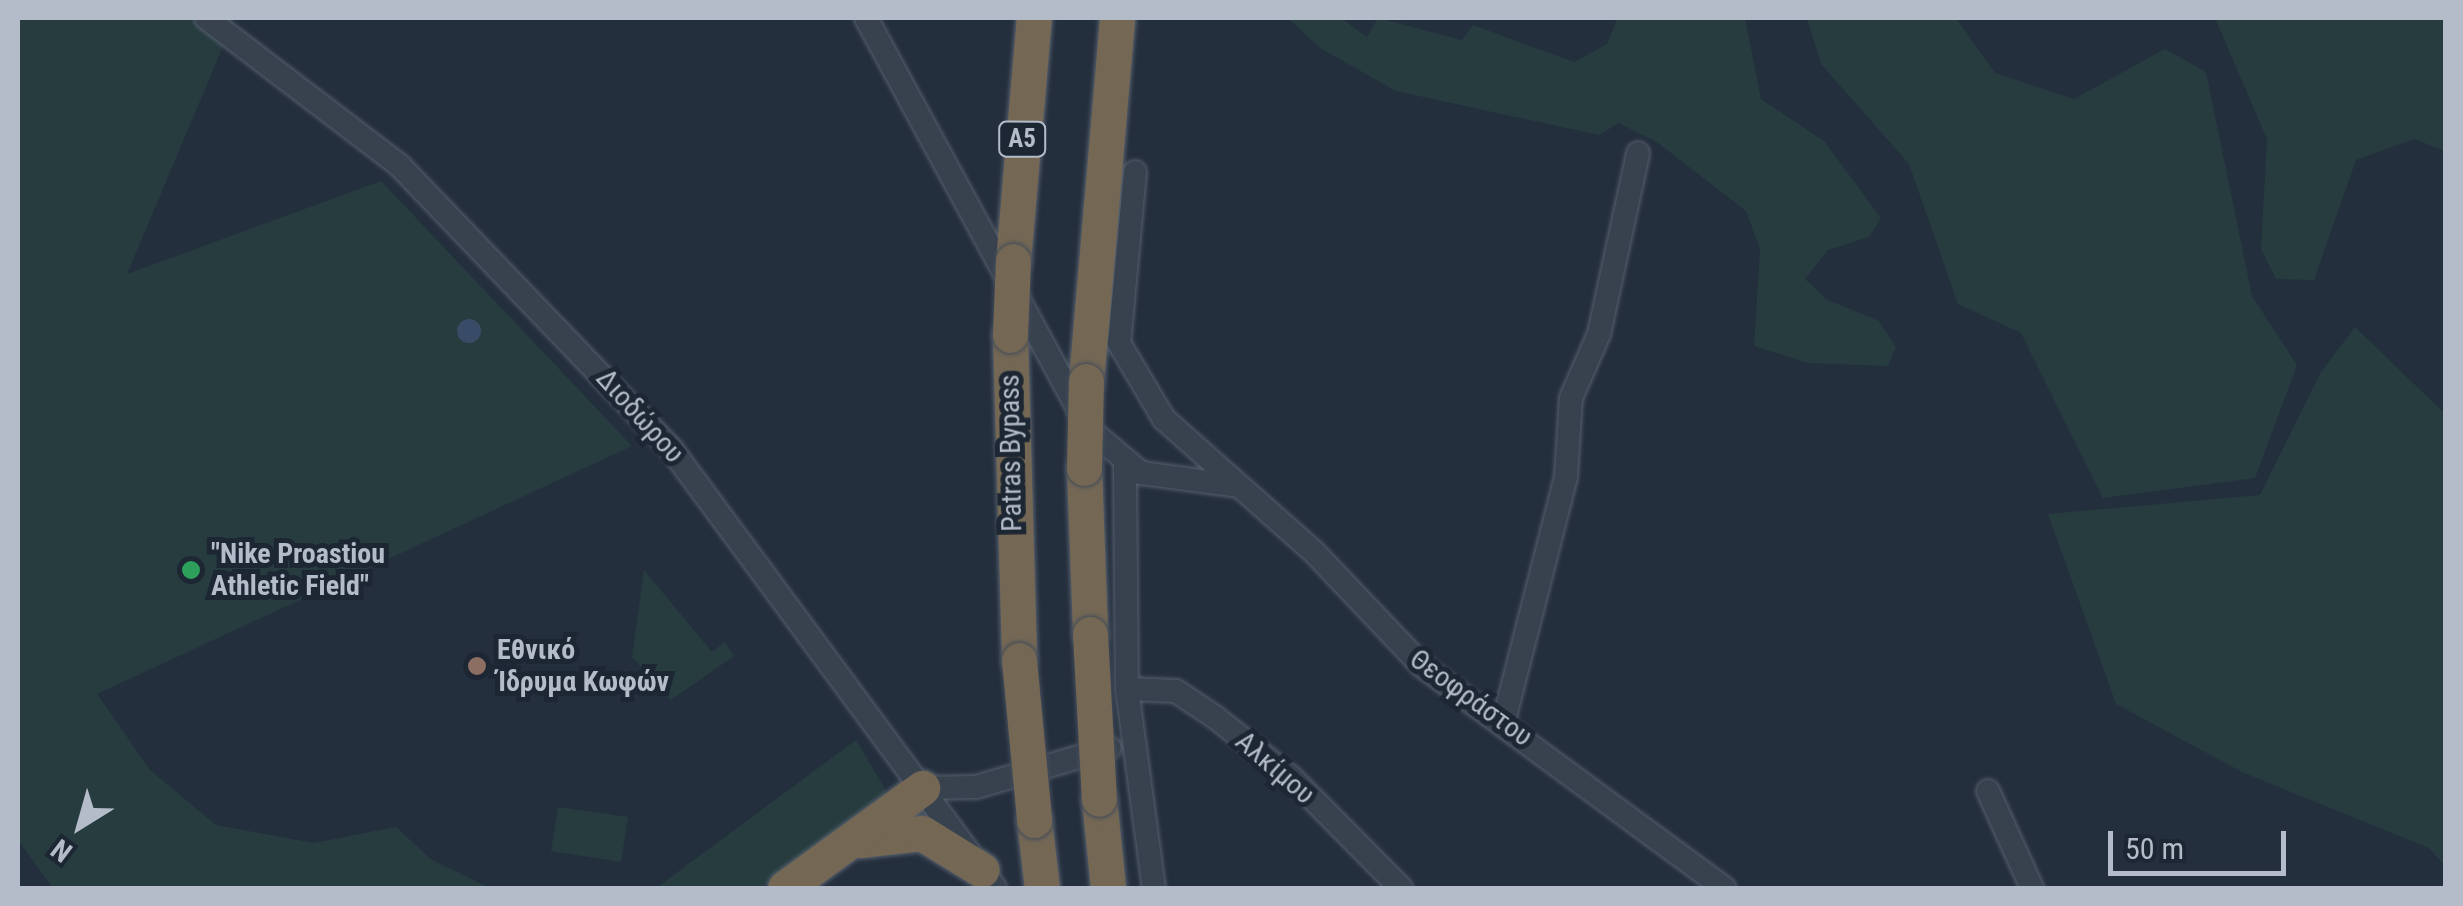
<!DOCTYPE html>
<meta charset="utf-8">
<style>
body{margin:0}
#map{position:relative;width:2463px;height:906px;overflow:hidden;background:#242f3e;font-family:"Roboto Condensed",sans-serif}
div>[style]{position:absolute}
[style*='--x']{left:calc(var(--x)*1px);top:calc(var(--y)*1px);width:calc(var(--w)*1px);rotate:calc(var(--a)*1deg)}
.green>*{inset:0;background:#263c3f}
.water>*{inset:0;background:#394c67}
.round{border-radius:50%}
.roads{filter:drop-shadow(0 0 2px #565f6c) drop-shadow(0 0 2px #565f6c)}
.minor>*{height:22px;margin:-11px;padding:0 11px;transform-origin:11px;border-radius:11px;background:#38414e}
.highway>*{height:35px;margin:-17.5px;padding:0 17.5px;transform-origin:17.5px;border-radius:17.5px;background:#746855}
.bridges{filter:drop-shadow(0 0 2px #434c59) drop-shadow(0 0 2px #434c59)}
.highway-bridge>*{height:35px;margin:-17.5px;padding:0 17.5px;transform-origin:17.5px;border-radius:17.5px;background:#746855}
.dots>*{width:28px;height:28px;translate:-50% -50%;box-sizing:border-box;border:5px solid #1d2633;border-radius:50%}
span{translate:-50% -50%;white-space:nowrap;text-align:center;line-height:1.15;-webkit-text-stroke:10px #1d2633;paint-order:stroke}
.shield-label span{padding:2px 8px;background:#1d2633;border:2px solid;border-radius:8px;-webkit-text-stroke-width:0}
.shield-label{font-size:25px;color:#b4bcc9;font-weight:700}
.street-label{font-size:28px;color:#b4bcc9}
.poi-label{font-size:28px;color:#b4bcc9;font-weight:700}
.left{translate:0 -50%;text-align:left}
.frame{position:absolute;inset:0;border:20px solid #b4bcc9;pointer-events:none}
.north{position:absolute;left:30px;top:776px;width:100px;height:100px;-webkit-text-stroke:8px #1d2633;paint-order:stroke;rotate:217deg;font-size:28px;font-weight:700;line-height:40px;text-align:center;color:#b4bcc9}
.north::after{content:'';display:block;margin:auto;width:35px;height:45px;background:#b4bcc9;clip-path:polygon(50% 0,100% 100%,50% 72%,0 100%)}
.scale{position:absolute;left:2108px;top:831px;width:178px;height:45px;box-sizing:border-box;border:5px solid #b4bcc9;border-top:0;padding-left:12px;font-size:30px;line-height:35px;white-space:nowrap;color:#b4bcc9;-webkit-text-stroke:8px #1d2633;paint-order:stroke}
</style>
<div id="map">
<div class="green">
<i style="clip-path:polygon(18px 18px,235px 18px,127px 274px,381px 181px,632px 446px,97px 694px,150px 770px,216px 825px,313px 843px,396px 827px,432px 860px,490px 888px,53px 888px,18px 840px)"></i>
<i style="clip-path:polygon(1288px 18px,1341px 18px,1367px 37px,1378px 18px,1462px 40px,1473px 25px,1574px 62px,1607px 44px,1618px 18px,1745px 18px,1761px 99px,1824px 141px,1881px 218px,1869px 237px,1828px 250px,1805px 279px,1826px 299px,1879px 321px,1896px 347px,1888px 366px,1808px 363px,1754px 346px,1760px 249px,1746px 211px,1658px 143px,1619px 123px,1599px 135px,1396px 91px,1320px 48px)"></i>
<i style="clip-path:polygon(1807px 18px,1956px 18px,1995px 73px,2074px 99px,2165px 49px,2206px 72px,2252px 296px,2297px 365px,2255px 478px,2103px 498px,2021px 333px,1958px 304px,1909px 164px,1821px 64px)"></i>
<i style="clip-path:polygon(2215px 18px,2445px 18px,2445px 151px,2414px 139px,2356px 160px,2314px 280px,2276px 279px,2261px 249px,2267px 139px)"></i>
<i style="clip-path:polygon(2355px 327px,2445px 414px,2445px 866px,2429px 848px,2242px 772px,2116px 704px,2048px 514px,2260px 495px,2321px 372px)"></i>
<i style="clip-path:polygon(644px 570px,712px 652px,725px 642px,734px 656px,671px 700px,632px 657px)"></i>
<i style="clip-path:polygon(856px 740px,888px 794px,761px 888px,656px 888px)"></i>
<i style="clip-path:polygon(558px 807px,628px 817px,621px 862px,551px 851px)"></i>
</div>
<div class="water">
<i class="round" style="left:457px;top:319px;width:24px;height:24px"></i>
</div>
<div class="roads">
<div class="minor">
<i style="--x:206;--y:18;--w:244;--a:37.3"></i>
<i style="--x:400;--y:166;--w:393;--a:46.2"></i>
<i style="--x:672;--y:450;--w:544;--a:53.59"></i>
<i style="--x:866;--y:18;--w:469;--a:61.5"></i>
<i style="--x:1090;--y:430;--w:67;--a:40.1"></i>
<i style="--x:1141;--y:473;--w:98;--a:7.6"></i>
<i style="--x:1135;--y:172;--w:172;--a:95.3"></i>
<i style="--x:1119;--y:343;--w:88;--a:59.4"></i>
<i style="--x:1164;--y:419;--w:200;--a:41.6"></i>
<i style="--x:1314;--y:552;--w:157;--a:46.5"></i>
<i style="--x:1422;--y:666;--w:375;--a:36.3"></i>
<i style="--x:1125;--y:466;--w:223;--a:89.5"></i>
<i style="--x:1127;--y:689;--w:201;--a:82.3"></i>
<i style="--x:1127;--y:689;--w:49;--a:2.3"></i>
<i style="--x:1176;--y:691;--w:47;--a:33.7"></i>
<i style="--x:1215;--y:717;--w:98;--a:38.4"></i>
<i style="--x:1292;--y:778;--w:155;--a:45.3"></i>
<i style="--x:1504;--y:720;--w:251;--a:-75.7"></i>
<i style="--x:1566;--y:477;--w:79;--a:-86.4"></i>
<i style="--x:1571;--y:398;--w:70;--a:-66.4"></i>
<i style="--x:1599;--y:334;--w:185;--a:-77.8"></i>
<i style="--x:922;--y:788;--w:54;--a:-1.1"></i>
<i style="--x:976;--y:787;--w:139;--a:-16.3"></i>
<i style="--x:1988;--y:791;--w:107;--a:65.6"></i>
</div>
<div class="highway">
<i style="--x:1013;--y:261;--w:244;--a:-85.1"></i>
<i style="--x:1010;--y:335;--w:325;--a:88.4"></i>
<i style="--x:1086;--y:381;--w:364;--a:-85.1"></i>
<i style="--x:1084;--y:468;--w:166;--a:87.9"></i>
<i style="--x:1099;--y:799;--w:89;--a:84.2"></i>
<i style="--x:1034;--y:820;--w:68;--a:83.3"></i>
<i style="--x:860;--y:840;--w:62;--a:-6.4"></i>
<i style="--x:922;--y:833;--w:70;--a:31.7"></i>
<i style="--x:785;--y:888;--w:170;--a:-36.1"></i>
</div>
</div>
<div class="bridges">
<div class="highway-bridge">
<i style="--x:1010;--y:335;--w:74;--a:-87.7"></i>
<i style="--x:1084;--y:468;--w:87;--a:-88.7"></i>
<i style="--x:1090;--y:634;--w:165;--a:86.9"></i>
<i style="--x:1019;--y:660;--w:161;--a:84.6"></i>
</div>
</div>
<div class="dots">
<i style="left:191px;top:570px;background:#2e9e5b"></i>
<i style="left:477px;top:666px;background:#8d6e63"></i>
</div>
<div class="shield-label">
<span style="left:1022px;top:139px">Α5</span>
</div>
<div class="street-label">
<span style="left:640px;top:416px;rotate:48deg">Διοδώρου</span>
<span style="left:1011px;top:453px;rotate:-91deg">Patras Bypass</span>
<span style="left:1471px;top:698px;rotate:36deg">Θεοφράστου</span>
<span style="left:1275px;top:768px;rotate:41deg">Αλκίμου</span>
</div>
<div class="poi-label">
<span class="left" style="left:211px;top:570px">"Nike Proastiou<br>Athletic Field"</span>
<span class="left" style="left:497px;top:666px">Εθνικό<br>Ίδρυμα Κωφών</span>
</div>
<div class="frame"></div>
<div class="north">N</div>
<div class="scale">50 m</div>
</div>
